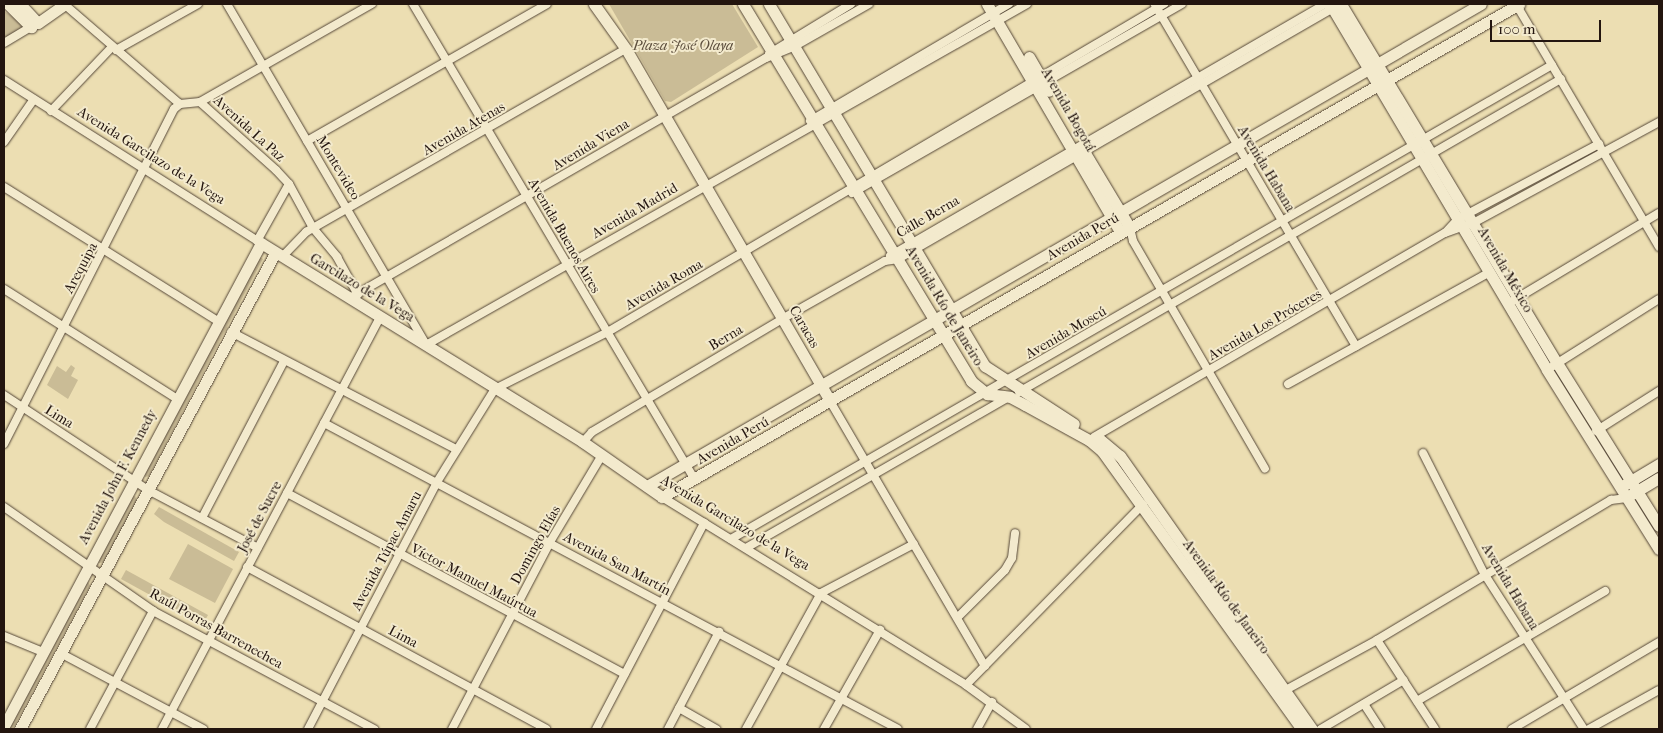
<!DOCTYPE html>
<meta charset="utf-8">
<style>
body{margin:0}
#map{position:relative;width:1663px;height:733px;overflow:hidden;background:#ecdeb2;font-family:"IM FELL French Canon",serif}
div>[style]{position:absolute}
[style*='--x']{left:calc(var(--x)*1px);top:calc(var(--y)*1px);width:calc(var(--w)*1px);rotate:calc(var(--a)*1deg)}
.green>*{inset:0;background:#cabc96}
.roads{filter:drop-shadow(0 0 1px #554738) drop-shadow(0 0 1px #554738)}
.street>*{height:8px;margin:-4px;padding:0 4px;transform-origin:4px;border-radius:4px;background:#f3eacd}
.secondary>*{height:11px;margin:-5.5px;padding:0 5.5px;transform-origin:5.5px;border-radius:5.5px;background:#f3eacd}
span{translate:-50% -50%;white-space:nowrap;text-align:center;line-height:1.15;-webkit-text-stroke:4px #f3eacd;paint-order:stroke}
.park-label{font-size:14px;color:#5d4f3e;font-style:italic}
.street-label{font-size:14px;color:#23150f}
.frame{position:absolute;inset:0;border:5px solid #23150f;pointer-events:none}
.scale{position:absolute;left:1490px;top:20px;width:111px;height:22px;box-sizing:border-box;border:2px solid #23150f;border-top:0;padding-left:6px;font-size:15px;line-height:18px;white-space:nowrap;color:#23150f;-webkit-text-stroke:4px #f3eacd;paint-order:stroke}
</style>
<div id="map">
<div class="green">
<i style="clip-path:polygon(609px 4px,732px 4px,758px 47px,671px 102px,665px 101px)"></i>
<i style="clip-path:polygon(4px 11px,25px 25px,4px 40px)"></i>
<i style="clip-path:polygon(257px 255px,263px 259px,149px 476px,145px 477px,143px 471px)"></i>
<i style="clip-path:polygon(71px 365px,75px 368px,71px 376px,78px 380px,68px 399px,47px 385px,57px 366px,66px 372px)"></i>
<i style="clip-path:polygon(135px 496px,137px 501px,106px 562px,99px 563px,96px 557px,129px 498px)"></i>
<i style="clip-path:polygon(159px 507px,239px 552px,234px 561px,164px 522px,154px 514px)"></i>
<i style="clip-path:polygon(188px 544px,233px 569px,215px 603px,169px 579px)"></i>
<i style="clip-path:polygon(126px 570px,208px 615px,203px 624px,121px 579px)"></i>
<i style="clip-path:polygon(87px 579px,90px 586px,13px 729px,5px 729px)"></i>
</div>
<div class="roads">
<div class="street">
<i style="--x:64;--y:4;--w:153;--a:40.8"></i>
<i style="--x:180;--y:104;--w:20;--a:-6"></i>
<i style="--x:200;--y:102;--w:102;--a:41.8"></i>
<i style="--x:276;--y:170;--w:19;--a:47"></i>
<i style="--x:289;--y:184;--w:50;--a:61.4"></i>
<i style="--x:313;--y:228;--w:38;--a:50"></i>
<i style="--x:337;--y:257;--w:43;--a:61.1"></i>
<i style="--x:227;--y:4;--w:395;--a:59.7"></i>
<i style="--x:426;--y:345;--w:691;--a:-29.57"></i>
<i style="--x:413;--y:4;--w:553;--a:59.36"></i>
<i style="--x:1516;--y:4;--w:282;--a:59.5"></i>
<i style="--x:1155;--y:5;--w:396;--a:59.5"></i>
<i style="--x:4;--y:43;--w:35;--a:-31"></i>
<i style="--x:116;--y:50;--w:94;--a:-29.3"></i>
<i style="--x:769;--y:54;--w:96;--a:-31.4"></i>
<i style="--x:4;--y:80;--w:304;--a:32.4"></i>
<i style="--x:200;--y:102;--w:198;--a:-29.7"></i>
<i style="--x:51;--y:111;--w:88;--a:-46.4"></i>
<i style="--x:810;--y:121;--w:231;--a:-30.5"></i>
<i style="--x:307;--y:141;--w:276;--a:-29.7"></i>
<i style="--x:4;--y:142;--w:52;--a:-55.1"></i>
<i style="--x:4;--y:187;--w:252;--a:32.1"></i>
<i style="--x:852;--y:193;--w:380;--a:-29.8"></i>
<i style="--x:1130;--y:228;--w:13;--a:77"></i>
<i style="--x:1133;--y:241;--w:263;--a:59.9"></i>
<i style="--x:1446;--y:232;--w:18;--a:-47"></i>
<i style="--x:1458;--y:219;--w:160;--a:-28"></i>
<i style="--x:257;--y:241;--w:65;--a:-60.7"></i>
<i style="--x:890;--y:256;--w:503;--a:-30.08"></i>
<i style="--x:282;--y:257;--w:35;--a:-46"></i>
<i style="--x:306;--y:232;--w:369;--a:-29.8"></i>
<i style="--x:4;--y:289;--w:205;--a:32.4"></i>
<i style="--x:350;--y:298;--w:480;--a:-30"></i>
<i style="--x:766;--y:58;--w:31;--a:-22"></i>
<i style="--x:795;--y:46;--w:85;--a:-29.6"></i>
<i style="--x:1514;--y:300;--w:169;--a:-31"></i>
<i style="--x:231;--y:332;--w:254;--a:27.5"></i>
<i style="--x:1553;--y:366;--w:125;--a:-32.3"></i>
<i style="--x:1288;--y:384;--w:231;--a:-29"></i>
<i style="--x:1019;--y:392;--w:626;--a:-30.01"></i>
<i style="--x:4;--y:395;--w:173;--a:33.4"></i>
<i style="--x:148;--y:490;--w:124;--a:27.8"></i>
<i style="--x:830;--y:401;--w:307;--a:59.7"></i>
<i style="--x:324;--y:423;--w:650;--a:28.06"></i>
<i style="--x:1596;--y:431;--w:75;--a:-32.4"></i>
<i style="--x:1094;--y:437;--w:406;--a:-30.2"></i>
<i style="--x:1445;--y:233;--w:30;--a:-20"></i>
<i style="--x:1473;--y:223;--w:212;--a:-28.5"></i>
<i style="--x:583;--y:442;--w:13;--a:-48"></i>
<i style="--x:592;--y:432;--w:221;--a:-30.7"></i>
<i style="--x:782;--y:319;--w:118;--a:-29.4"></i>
<i style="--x:885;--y:261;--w:13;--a:-9"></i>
<i style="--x:898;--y:259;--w:504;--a:-29.97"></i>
<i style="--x:4;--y:444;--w:376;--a:-63.1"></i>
<i style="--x:174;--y:109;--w:8;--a:-40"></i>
<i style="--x:1423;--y:453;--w:137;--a:63.1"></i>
<i style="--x:1485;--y:575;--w:183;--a:57.3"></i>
<i style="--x:287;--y:493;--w:383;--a:28.2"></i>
<i style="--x:662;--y:497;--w:357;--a:31.7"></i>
<i style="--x:966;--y:685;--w:74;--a:36.3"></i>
<i style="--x:4;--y:507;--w:182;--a:34.9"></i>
<i style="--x:153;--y:611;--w:251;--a:28.1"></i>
<i style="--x:202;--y:518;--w:177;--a:-62.4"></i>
<i style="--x:731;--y:539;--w:948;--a:-30"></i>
<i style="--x:746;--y:548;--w:303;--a:-29.9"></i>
<i style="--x:247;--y:567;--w:340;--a:28.4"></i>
<i style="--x:958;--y:617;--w:66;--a:-45"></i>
<i style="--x:1005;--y:570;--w:14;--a:-60"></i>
<i style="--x:1012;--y:558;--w:25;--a:-83"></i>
<i style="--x:4;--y:636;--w:42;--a:22.3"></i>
<i style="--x:1377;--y:640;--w:106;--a:56.9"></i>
<i style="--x:62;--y:654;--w:160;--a:28"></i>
<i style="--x:966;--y:685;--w:253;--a:-45.6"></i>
<i style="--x:1282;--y:692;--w:108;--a:-28.7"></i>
<i style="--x:1377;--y:640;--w:273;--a:-30.9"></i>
<i style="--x:1611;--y:500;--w:16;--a:-7"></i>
<i style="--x:1417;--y:701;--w:218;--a:-30.3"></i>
<i style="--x:1364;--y:704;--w:30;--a:57"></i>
<i style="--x:679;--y:708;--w:43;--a:29.6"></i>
<i style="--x:90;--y:729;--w:134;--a:-61.9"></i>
<i style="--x:162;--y:729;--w:467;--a:-62.1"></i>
<i style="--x:308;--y:729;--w:279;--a:-62.4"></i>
<i style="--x:437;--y:482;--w:110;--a:-58.1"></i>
<i style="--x:495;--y:389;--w:124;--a:-26.8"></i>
<i style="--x:606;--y:333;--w:648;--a:-30.52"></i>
<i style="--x:452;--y:729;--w:211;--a:-62.3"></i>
<i style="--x:550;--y:542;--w:101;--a:-59.1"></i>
<i style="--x:596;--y:729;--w:233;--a:-62.3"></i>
<i style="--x:668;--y:729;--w:110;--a:-62.3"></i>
<i style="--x:746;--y:729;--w:155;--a:-61.1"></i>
<i style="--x:821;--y:593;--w:105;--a:-27.8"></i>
<i style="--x:824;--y:729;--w:114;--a:-60.5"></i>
<i style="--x:977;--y:729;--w:31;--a:-61"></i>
<i style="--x:1321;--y:729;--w:96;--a:-30.6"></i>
<i style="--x:1512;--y:729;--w:171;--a:-30.6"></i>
<i style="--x:1589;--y:729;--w:80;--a:-29.1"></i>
</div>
<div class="secondary">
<i style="--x:8;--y:4;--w:33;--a:45"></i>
<i style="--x:20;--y:4;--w:26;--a:47"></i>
<i style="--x:38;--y:23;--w:33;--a:-35"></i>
<i style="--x:594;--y:4;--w:55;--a:54.6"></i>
<i style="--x:626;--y:49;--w:407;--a:59.9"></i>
<i style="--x:743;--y:4;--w:441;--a:58.8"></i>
<i style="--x:971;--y:381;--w:21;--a:39"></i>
<i style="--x:987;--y:394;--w:23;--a:7"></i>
<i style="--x:1010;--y:397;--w:17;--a:28"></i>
<i style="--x:1025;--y:405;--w:73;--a:28.7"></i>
<i style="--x:1089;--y:440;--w:17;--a:40"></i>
<i style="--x:1102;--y:451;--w:342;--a:54.3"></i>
<i style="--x:769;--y:4;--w:422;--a:59.2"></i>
<i style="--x:985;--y:366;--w:106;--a:33.1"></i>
<i style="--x:987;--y:4;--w:265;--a:59.7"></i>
<i style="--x:1330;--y:4;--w:425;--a:59.3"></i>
<i style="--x:1547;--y:370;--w:211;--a:58"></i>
<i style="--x:1341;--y:4;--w:419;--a:59"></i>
<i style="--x:1557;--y:363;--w:192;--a:58"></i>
<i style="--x:1029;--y:57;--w:39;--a:60"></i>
<i style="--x:1082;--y:148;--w:93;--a:59"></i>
<i style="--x:1097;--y:437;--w:30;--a:40"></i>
<i style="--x:1120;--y:456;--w:334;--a:54.9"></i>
<i style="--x:1624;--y:485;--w:41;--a:-31"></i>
<i style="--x:647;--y:486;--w:963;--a:-30.03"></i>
<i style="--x:1632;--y:494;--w:31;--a:-31"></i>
<i style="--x:4;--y:726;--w:547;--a:-61.98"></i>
<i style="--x:261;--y:243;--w:379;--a:31.7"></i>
<i style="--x:583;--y:442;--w:96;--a:34.8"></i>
<i style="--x:662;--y:497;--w:989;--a:-29.91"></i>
<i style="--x:20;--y:729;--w:540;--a:-61.82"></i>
</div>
</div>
<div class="park-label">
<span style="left:683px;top:46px">Plaza José Olaya</span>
</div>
<div class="street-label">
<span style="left:1068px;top:110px;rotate:60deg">Avenida Bogotá</span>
<span style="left:249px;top:129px;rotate:42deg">Avenida La Paz</span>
<span style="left:464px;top:129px;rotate:-30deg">Avenida Atenas</span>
<span style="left:591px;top:145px;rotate:-31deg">Avenida Viena</span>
<span style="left:151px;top:156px;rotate:32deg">Avenida Garcilazo de la Vega</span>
<span style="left:338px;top:168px;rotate:59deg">Montevideo</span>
<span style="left:1266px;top:169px;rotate:59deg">Avenida Habana</span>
<span style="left:635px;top:211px;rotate:-30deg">Avenida Madrid</span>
<span style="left:928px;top:217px;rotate:-30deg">Calle Berna</span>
<span style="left:564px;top:236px;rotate:60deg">Avenida Buenos Aires</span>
<span style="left:1083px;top:237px;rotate:-30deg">Avenida Perú</span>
<span style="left:81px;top:268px;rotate:-62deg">Arequipa</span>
<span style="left:1505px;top:270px;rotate:60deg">Avenida México</span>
<span style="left:664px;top:285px;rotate:-30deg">Avenida Roma</span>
<span style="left:362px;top:288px;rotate:31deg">Garcilazo de la Vega</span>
<span style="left:944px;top:306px;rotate:59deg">Avenida Río de Janeiro</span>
<span style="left:1265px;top:325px;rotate:-30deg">Avenida Los Próceres</span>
<span style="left:804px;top:327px;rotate:60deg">Caracas</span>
<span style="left:1066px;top:333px;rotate:-30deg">Avenida Moscú</span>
<span style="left:726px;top:338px;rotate:-31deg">Berna</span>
<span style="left:59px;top:417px;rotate:32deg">Lima</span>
<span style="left:733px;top:441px;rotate:-30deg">Avenida Perú</span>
<span style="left:118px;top:477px;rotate:-62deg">Avenida John F. Kennedy</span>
<span style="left:260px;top:517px;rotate:-62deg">José de Sucre</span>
<span style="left:735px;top:523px;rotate:31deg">Avenida Garcilazo de la Vega</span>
<span style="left:536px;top:545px;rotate:-61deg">Domingo Elías</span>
<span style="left:387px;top:551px;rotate:-62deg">Avenida Túpac Amaru</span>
<span style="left:617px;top:564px;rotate:28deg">Avenida San Martín</span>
<span style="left:474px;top:581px;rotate:28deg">Víctor Manuel Maúrtua</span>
<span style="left:1510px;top:587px;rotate:59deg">Avenida Habana</span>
<span style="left:1226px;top:597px;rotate:54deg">Avenida Río de Janeiro</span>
<span style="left:216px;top:629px;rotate:29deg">Raúl Porras Barrenechea</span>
<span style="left:403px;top:637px;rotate:28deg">Lima</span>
</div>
<div class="frame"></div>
<div class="scale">100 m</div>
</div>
